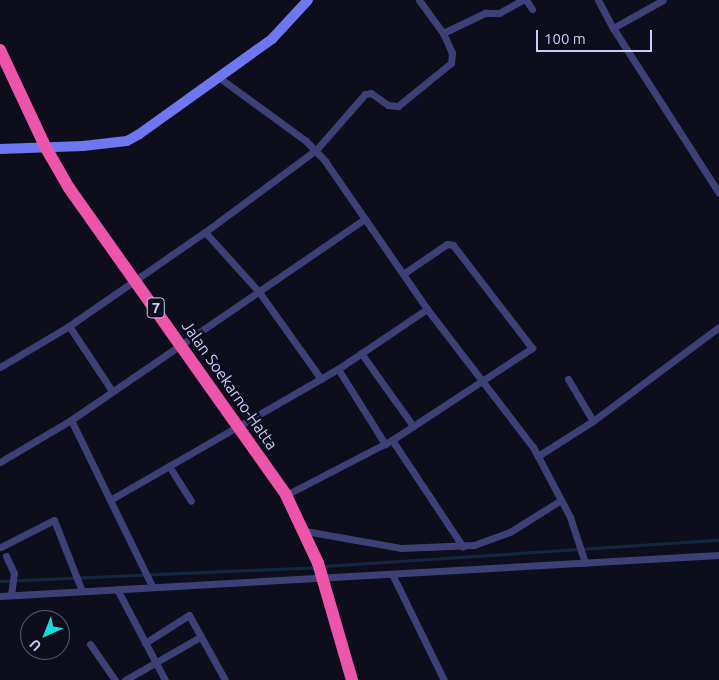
<!DOCTYPE html>
<style>
body{margin:0}
#map{position:relative;width:719px;height:680px;overflow:hidden;background:#0e0d1c;font-family:Ubuntu,sans-serif}
div>[style]{position:absolute}
[style*='--x']{left:calc(var(--x)*1px);top:calc(var(--y)*1px);width:calc(var(--w)*1px);rotate:calc(var(--a)*1deg)}
.stream>*{height:2.5px;margin:-1.25px;padding:0 1.25px;transform-origin:1.25px;border-radius:1.25px;background:#122840}
.street>*{height:7px;margin:-3.5px;padding:0 3.5px;transform-origin:3.5px;border-radius:3.5px;background:#3d4076}
.secondary>*{height:10px;margin:-5px;padding:0 5px;transform-origin:5px;border-radius:5px;background:#6e76f0}
.highway>*{height:12px;margin:-6px;padding:0 6px;transform-origin:6px;border-radius:6px;background:#ed55ab}
span{translate:-50% -50%;white-space:nowrap;text-align:center;line-height:1.15;-webkit-text-stroke:5px #0e0d1c;paint-order:stroke}
.shield-label span{padding:1px 4px;background:#0e0d1c;border:1px solid;border-radius:4px;-webkit-text-stroke-width:0}
.shield-label{font-size:15px;color:#cecdfa;font-weight:700}
.street-label{font-size:16px;color:#cecdfa}
.north{position:absolute;left:20px;top:610px;width:50px;height:50px;box-sizing:border-box;background:#0e0d1c;border:1px solid #5b5a75;border-radius:50%;rotate:224deg;font-size:14px;font-weight:700;line-height:20px;text-align:center;color:#cecdfa}
.north::after{content:'';display:block;margin:auto;width:18px;height:22px;background:#17dadc;clip-path:polygon(50% 0,100% 100%,50% 72%,0 100%)}
.scale{position:absolute;left:536px;top:30px;width:116px;height:22px;box-sizing:border-box;border:2px solid #cecdfa;border-top:0;padding-left:6px;font-size:15px;line-height:18px;white-space:nowrap;color:#cecdfa;-webkit-text-stroke:4px #0e0d1c;paint-order:stroke}
</style>
<div id="map">
<div class="stream">
<i style="--x:324;--y:566;--w:396;--a:-3.8"></i>
<i style="--x:0;--y:581;--w:316;--a:-2.5"></i>
</div>
<div class="street">
<i style="--x:526;--y:0;--w:11;--a:56"></i>
<i style="--x:598;--y:0;--w:32;--a:62"></i>
<i style="--x:613;--y:28;--w:196;--a:57.3"></i>
<i style="--x:613;--y:28;--w:57;--a:-29.2"></i>
<i style="--x:443;--y:33;--w:47;--a:-25.5"></i>
<i style="--x:485;--y:13;--w:14;--a:0"></i>
<i style="--x:499;--y:13;--w:26;--a:-29"></i>
<i style="--x:221;--y:79;--w:105;--a:36.1"></i>
<i style="--x:306;--y:141;--w:28;--a:46"></i>
<i style="--x:325;--y:161;--w:180;--a:55.4"></i>
<i style="--x:427;--y:309;--w:174;--a:52.5"></i>
<i style="--x:533;--y:447;--w:79;--a:62.1"></i>
<i style="--x:570;--y:517;--w:48;--a:71.9"></i>
<i style="--x:205;--y:232;--w:81;--a:48"></i>
<i style="--x:259;--y:292;--w:107;--a:54.5"></i>
<i style="--x:69;--y:326;--w:78;--a:56.5"></i>
<i style="--x:361;--y:353;--w:90;--a:54.5"></i>
<i style="--x:0;--y:367;--w:80;--a:-30.7"></i>
<i style="--x:69;--y:326;--w:165;--a:-34.7"></i>
<i style="--x:205;--y:232;--w:138;--a:-36.5"></i>
<i style="--x:316;--y:150;--w:74;--a:-48.8"></i>
<i style="--x:365;--y:94;--w:6;--a:-9"></i>
<i style="--x:371;--y:93;--w:21;--a:35"></i>
<i style="--x:388;--y:105;--w:10;--a:6"></i>
<i style="--x:398;--y:106;--w:68;--a:-39.1"></i>
<i style="--x:451;--y:63;--w:10;--a:-84"></i>
<i style="--x:452;--y:53;--w:22;--a:-114"></i>
<i style="--x:443;--y:33;--w:41;--a:-126"></i>
<i style="--x:338;--y:369;--w:89;--a:57.9"></i>
<i style="--x:568;--y:379;--w:49;--a:59.2"></i>
<i style="--x:71;--y:420;--w:185;--a:64"></i>
<i style="--x:392;--y:440;--w:128;--a:56.4"></i>
<i style="--x:538;--y:456;--w:65;--a:-32.5"></i>
<i style="--x:593;--y:421;--w:157;--a:-36.7"></i>
<i style="--x:0;--y:462;--w:82;--a:-30.6"></i>
<i style="--x:71;--y:420;--w:356;--a:-34.4"></i>
<i style="--x:169;--y:466;--w:41;--a:57.8"></i>
<i style="--x:286;--y:495;--w:119;--a:-27.4"></i>
<i style="--x:392;--y:440;--w:168;--a:-33.3"></i>
<i style="--x:532;--y:348;--w:130;--a:-127.5"></i>
<i style="--x:453;--y:245;--w:6;--a:-171"></i>
<i style="--x:447;--y:244;--w:53;--a:145.7"></i>
<i style="--x:110;--y:500;--w:263;--a:-29.9"></i>
<i style="--x:338;--y:369;--w:107;--a:-34"></i>
<i style="--x:305;--y:531;--w:97;--a:10"></i>
<i style="--x:401;--y:548;--w:73;--a:-2.4"></i>
<i style="--x:474;--y:545;--w:38;--a:-20"></i>
<i style="--x:510;--y:532;--w:60;--a:-32.1"></i>
<i style="--x:1;--y:547;--w:59;--a:-27"></i>
<i style="--x:54;--y:520;--w:76;--a:68.5"></i>
<i style="--x:6;--y:556;--w:19;--a:65"></i>
<i style="--x:14;--y:573;--w:22;--a:98"></i>
<i style="--x:392;--y:574;--w:118;--a:63.9"></i>
<i style="--x:117;--y:589;--w:103;--a:62.2"></i>
<i style="--x:0;--y:596;--w:720;--a:-3.26"></i>
<i style="--x:145;--y:643;--w:52;--a:-32.5"></i>
<i style="--x:189;--y:615;--w:74;--a:61"></i>
<i style="--x:90;--y:644;--w:44;--a:55.2"></i>
<i style="--x:125;--y:680;--w:86;--a:-29.8"></i>
</div>
<div class="secondary">
<i style="--x:0;--y:149;--w:83;--a:-2.1"></i>
<i style="--x:83;--y:146;--w:44;--a:-6.5"></i>
<i style="--x:127;--y:141;--w:13;--a:-29"></i>
<i style="--x:138;--y:135;--w:165;--a:-35.6"></i>
<i style="--x:272;--y:39;--w:53;--a:-47.3"></i>
</div>
<div class="highway">
<i style="--x:0;--y:50;--w:108;--a:64.9"></i>
<i style="--x:46;--y:148;--w:46;--a:60.1"></i>
<i style="--x:69;--y:188;--w:376;--a:54.7"></i>
<i style="--x:286;--y:495;--w:75;--a:64.8"></i>
<i style="--x:318;--y:563;--w:122;--a:73.8"></i>
</div>
<div class="shield-label">
<span style="left:156px;top:308px">7</span>
</div>
<div class="street-label">
<span style="left:230px;top:385px;rotate:55deg">Jalan Soekarno-Hatta</span>
</div>
<div class="north">U</div>
<div class="scale">100 m</div>
</div>
